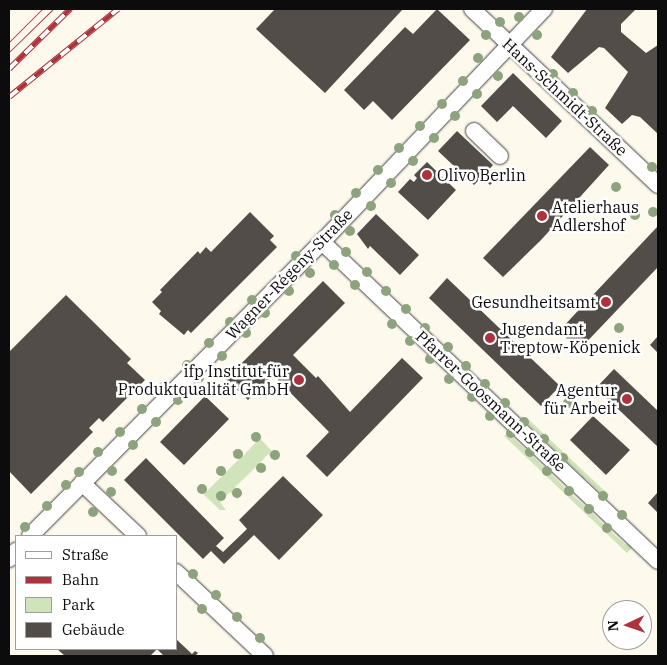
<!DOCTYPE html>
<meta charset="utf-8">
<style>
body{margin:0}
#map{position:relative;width:667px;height:665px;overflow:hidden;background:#fdf9ec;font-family:"IBM Plex Serif",serif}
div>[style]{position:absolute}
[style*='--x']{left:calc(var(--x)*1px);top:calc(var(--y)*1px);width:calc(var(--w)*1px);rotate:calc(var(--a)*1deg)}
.green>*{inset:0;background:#d0e3ba}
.building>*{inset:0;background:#534d49}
.roads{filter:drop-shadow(0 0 1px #3f3f3f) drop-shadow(0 0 1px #3f3f3f)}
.minor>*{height:16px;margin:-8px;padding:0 8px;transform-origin:8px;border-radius:8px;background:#fff}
.tram>*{height:1px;margin:-0.5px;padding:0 0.5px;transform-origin:0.5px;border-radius:0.5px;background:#ac333b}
.rail>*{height:5.5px;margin-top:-2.75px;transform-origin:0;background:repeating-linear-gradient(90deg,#fff 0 11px,#ac333b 0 22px);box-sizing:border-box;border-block:1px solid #ac333b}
.trees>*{width:10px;height:10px;margin:-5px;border-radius:50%;background:#8ca37d}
.dots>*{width:14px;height:14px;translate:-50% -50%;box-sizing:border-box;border:2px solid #fff;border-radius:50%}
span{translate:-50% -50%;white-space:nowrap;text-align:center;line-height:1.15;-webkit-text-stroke:5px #fff;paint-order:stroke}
.street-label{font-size:16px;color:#0c0c0c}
.poi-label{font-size:16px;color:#0c0c0c}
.left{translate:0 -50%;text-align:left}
.right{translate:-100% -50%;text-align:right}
.frame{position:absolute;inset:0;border:10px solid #0c0c0c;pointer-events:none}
.legend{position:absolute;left:15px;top:535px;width:162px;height:115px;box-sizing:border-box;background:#fff;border:1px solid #9e9e9e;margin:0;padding:6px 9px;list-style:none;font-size:15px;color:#0c0c0c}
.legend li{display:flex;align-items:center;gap:10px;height:25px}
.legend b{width:25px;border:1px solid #9e9e9e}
.north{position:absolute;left:602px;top:600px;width:50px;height:50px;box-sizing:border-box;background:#fff;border:1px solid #9e9e9e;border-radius:50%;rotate:267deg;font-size:14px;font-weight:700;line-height:20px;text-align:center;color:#0c0c0c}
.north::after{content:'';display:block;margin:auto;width:18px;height:22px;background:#ac333b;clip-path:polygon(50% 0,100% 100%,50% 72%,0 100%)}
</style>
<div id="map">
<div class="green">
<i style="clip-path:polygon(526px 417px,609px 495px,606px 499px,599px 497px,601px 494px,585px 478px,582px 481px,581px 475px,565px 460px,562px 462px,559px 460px,562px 457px,545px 441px,542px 443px,542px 438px,526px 422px,523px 425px,520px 422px)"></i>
<i style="clip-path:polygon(511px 431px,514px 434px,512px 437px,528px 452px,531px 450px,534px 453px,532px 456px,548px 471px,550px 468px,553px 471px,551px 474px,567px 490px,570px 487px,573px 490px,570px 493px,587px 508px,590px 506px,590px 511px,606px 527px,609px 524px,612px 527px,609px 530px,626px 545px,629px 543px,633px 547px,627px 553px,504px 436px)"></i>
<i style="clip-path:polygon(250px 434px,256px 434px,278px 458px,275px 461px,268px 454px,260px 463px,267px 470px,263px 473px,256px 467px,235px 487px,242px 494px,237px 499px,230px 492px,220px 502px,226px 510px,220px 510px,200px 491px,200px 484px,207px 491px,222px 476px,216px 469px,219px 466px,226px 472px,239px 459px,232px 452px,236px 449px,243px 456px,256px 442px)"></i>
</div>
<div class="building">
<i style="clip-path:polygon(275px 9px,403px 9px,325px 93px,256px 29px)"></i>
<i style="clip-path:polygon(437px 9px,470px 40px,392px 120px,373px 101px,364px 110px,344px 90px,405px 27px,413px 34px)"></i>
<i style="clip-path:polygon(587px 9px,636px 9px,621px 24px,621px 32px,646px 53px,658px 45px,658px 134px,640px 117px,632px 115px,622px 124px,605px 108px,628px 72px,604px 48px,599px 47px,568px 73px,551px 57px)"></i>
<i style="clip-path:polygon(513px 73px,562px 121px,546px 138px,513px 106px,497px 122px,481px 106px)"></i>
<i style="clip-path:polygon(457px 131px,493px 165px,486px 173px,494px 181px,490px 185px,482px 177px,474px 185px,438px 151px)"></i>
<i style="clip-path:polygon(590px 147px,609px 165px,541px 240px,503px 277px,483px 258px)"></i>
<i style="clip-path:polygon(427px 162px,456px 190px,428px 220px,398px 192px,410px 179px,414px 182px,417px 178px,414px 175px)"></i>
<i style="clip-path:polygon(250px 212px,274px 236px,270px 240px,277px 247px,191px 333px,188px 330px,184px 335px,159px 314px,161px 311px,152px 302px,162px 292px,160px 290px,198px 251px,200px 254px,206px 247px,211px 252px)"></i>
<i style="clip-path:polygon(376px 214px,419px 255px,400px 275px,370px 246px,368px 249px,357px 234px)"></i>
<i style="clip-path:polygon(658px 226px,658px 267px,579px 350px,559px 331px)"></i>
<i style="clip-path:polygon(447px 278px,560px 386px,541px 406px,429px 298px)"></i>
<i style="clip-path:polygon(323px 281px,345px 303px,293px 355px,316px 378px,318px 376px,350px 412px,402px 358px,423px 378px,327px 477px,306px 456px,329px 432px,273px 375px,248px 400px,226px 379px)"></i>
<i style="clip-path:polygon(66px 295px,131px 359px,127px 363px,145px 380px,103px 422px,99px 418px,89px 428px,93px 432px,31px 494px,9px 471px,9px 352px)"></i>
<i style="clip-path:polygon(658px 336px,658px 353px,650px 345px)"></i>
<i style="clip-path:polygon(614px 369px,658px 411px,658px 447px,596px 388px)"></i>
<i style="clip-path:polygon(205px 396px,229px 419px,184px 465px,160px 442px)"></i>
<i style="clip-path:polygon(593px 416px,630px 450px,606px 475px,570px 440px)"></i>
<i style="clip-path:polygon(146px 458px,224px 538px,216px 546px,223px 552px,247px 529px,239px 520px,283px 476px,323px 515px,279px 560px,254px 535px,224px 564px,211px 551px,203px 559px,124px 480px)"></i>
<i style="clip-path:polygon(658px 492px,658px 513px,648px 503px)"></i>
<i style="clip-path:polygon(176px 639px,192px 654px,195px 651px,198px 653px,195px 656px,164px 656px,157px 649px,150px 656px,65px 656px,57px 649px,176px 649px)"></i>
</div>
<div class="roads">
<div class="minor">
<i style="--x:472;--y:9;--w:256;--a:43.4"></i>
<i style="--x:474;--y:131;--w:36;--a:44"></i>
<i style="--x:322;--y:242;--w:463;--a:43.5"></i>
<i style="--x:82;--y:483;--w:77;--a:43.4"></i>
<i style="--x:30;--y:536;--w:414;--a:-45.2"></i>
<i style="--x:322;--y:242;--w:322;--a:-46.4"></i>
<i style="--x:9;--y:559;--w:11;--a:-49"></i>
<i style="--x:176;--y:572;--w:122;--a:43.3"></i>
</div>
</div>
<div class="tram">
<i style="--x:9;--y:42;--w:47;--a:-45"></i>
<i style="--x:9;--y:52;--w:62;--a:-44.3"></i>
</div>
<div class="rail">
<i style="--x:9;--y:69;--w:86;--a:-44.5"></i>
<i style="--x:9;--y:97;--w:140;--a:-38.9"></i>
</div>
<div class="trees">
<i style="left:519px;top:17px"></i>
<i style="left:500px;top:22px"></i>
<i style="left:486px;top:35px"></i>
<i style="left:537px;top:35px"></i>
<i style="left:478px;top:58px"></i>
<i style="left:553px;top:74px"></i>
<i style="left:498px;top:76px"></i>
<i style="left:463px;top:81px"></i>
<i style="left:573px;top:93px"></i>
<i style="left:477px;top:94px"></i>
<i style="left:442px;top:104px"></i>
<i style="left:592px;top:111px"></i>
<i style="left:455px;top:116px"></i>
<i style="left:420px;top:126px"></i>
<i style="left:434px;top:138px"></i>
<i style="left:399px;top:148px"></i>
<i style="left:413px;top:161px"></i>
<i style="left:652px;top:167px"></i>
<i style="left:378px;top:170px"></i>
<i style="left:391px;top:183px"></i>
<i style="left:616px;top:187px"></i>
<i style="left:356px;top:193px"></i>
<i style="left:371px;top:206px"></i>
<i style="left:653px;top:212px"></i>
<i style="left:335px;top:215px"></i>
<i style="left:635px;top:215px"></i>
<i style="left:350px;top:231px"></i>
<i style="left:346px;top:252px"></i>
<i style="left:296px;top:256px"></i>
<i style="left:334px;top:265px"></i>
<i style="left:367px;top:272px"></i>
<i style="left:310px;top:273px"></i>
<i style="left:355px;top:285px"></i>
<i style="left:289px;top:291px"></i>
<i style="left:386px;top:291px"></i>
<i style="left:252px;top:300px"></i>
<i style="left:406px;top:309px"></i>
<i style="left:265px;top:313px"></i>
<i style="left:230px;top:322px"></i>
<i style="left:392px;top:324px"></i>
<i style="left:425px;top:328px"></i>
<i style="left:619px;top:328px"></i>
<i style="left:246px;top:333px"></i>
<i style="left:410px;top:341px"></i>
<i style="left:209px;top:343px"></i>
<i style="left:448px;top:347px"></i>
<i style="left:222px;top:356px"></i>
<i style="left:430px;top:359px"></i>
<i style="left:187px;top:365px"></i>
<i style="left:466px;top:366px"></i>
<i style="left:199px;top:378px"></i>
<i style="left:449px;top:379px"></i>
<i style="left:485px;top:384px"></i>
<i style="left:163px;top:387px"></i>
<i style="left:472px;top:397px"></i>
<i style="left:178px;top:400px"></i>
<i style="left:505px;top:403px"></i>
<i style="left:568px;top:403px"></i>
<i style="left:142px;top:409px"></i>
<i style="left:490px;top:416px"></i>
<i style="left:156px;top:422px"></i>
<i style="left:524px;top:422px"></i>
<i style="left:120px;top:432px"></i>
<i style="left:511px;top:433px"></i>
<i style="left:256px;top:437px"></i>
<i style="left:544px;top:439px"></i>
<i style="left:133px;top:445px"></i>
<i style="left:98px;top:452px"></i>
<i style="left:530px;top:452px"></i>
<i style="left:238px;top:454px"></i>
<i style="left:275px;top:455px"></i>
<i style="left:563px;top:458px"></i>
<i style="left:261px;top:468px"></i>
<i style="left:112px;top:471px"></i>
<i style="left:221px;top:471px"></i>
<i style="left:547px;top:471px"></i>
<i style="left:79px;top:472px"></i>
<i style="left:66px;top:485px"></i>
<i style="left:202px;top:489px"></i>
<i style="left:569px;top:491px"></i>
<i style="left:111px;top:492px"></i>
<i style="left:237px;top:493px"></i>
<i style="left:221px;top:496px"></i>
<i style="left:603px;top:496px"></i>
<i style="left:47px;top:506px"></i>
<i style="left:589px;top:509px"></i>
<i style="left:93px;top:512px"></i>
<i style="left:622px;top:515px"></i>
<i style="left:25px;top:527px"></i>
<i style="left:607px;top:528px"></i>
<i style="left:193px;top:574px"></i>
<i style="left:216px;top:595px"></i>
<i style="left:202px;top:609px"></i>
<i style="left:237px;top:617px"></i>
<i style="left:260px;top:638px"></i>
</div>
<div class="dots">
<i style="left:427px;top:175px;background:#ac333b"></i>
<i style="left:542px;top:216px;background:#ac333b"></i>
<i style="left:606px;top:302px;background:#ac333b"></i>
<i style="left:490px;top:338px;background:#ac333b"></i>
<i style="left:299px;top:380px;background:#ac333b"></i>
<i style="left:627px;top:399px;background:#ac333b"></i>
</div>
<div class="street-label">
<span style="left:565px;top:97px;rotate:43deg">Hans-Schmidt-Straße</span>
<span style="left:289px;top:274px;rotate:-46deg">Wagner-Régeny-Straße</span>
<span style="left:491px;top:401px;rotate:43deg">Pfarrer-Goosmann-Straße</span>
</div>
<div class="poi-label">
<span class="left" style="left:437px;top:175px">Olivo Berlin</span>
<span class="left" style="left:552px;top:216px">Atelierhaus<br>Adlershof</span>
<span class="right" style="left:596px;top:302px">Gesundheitsamt</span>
<span class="left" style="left:500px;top:338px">Jugendamt<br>Treptow-Köpenick</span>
<span class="right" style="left:289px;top:380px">ifp Institut für<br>Produktqualität GmbH</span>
<span class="right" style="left:617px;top:399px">Agentur<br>für Arbeit</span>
</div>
<div class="frame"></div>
<ul class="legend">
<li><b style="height:6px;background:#fff"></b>Straße</li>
<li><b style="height:6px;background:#ac333b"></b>Bahn</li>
<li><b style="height:14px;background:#d0e3ba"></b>Park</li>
<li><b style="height:14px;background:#534d49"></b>Gebäude</li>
</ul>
<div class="north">N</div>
</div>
